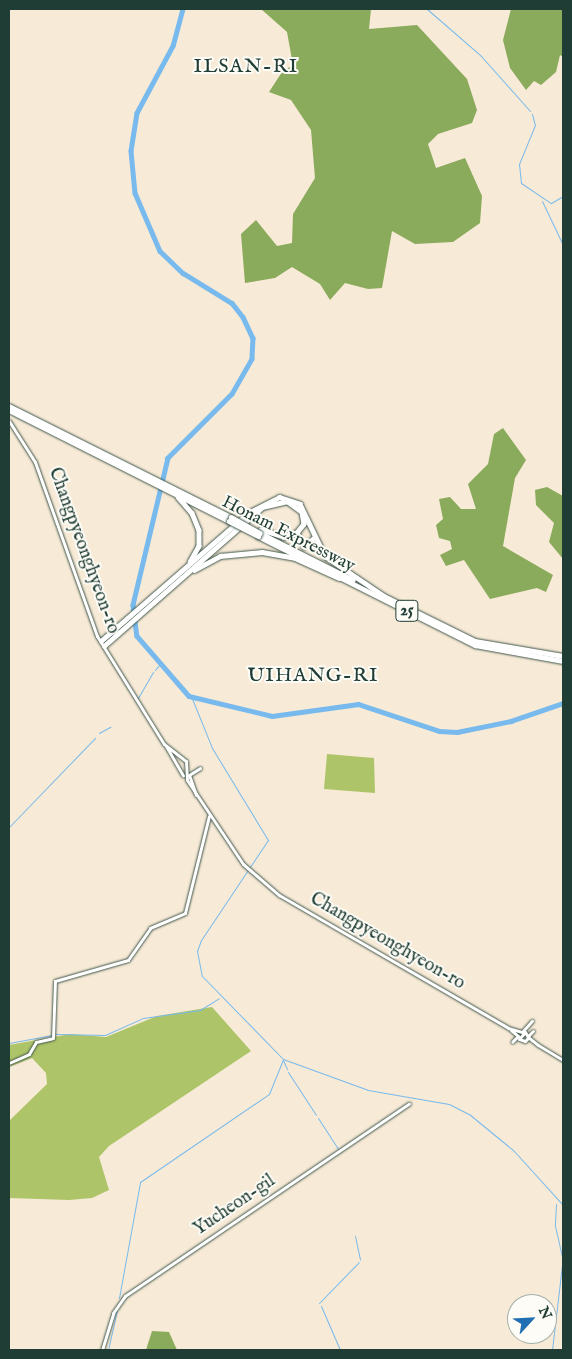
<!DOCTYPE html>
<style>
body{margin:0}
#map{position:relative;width:572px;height:1359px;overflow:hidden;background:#f7ead6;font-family:"IM FELL English",serif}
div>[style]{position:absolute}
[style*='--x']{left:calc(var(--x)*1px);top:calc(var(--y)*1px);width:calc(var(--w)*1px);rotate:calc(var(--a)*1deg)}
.green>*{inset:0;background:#aec468}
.forest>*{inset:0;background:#8aaa5c}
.stream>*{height:1px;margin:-0.5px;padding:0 0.5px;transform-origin:0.5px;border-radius:0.5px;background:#78baed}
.river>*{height:4.5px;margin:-2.25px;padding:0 2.25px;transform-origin:2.25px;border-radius:2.25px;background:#78baed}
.roads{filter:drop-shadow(0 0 1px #3f574c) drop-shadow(0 0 1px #3f574c)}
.secondary>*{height:3px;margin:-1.5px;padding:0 1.5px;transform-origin:1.5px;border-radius:1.5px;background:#fff}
.highway>*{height:4.5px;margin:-2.25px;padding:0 2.25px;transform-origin:2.25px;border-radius:2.25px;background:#fff}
.bridges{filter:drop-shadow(0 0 1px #3f574c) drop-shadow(0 0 1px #3f574c)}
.highway-bridge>*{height:4.5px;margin:-2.25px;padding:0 2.25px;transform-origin:2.25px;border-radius:2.25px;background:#fff}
span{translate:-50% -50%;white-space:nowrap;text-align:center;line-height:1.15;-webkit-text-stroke:4px #fdfcf7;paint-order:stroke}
.shield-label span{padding:1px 4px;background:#fdfcf7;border:1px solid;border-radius:4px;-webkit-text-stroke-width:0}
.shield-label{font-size:16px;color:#1f3d34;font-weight:700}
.street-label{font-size:18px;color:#1f3d34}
.quarter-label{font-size:20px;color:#1f3d34;letter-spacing:1px}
.frame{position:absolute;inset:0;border:10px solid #1f3d34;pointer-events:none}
.north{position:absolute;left:507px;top:1294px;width:50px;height:50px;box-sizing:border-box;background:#fdfcf7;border:1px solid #a4b0a9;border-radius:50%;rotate:65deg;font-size:14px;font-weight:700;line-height:20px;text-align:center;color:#1f3d34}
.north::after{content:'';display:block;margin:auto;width:18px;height:22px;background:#1f6fb2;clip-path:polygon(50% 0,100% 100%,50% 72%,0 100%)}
</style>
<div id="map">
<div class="green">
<i style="clip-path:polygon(327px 754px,374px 758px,375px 793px,324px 789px)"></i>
<i style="clip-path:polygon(212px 1007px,251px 1051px,109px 1146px,99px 1157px,109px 1190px,92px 1198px,69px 1200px,9px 1198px,9px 1121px,47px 1084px,46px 1073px,32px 1058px,9px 1067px,9px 1045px,70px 1034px,106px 1037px,157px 1016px)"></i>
</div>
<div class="forest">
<i style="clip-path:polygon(261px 9px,371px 9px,369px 29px,417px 25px,467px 79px,477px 110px,472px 123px,438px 134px,428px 144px,436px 168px,465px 158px,482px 196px,480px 223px,453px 242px,415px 244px,392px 231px,382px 288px,368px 289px,345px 283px,330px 300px,320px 284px,292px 267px,275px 278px,245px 283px,241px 234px,256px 220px,277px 246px,292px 243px,293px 214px,315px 178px,311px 130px,291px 100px,269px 92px,282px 72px,293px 65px,287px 32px)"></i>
<i style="clip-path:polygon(511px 9px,563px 9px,563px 57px,560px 55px,556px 72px,541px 85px,534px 81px,526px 90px,510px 68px,503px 40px)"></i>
<i style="clip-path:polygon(503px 428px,526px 460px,515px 478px,503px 546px,553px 575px,546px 592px,537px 588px,490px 599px,464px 560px,446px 566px,440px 555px,452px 549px,450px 541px,439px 538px,436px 525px,443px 519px,439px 499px,450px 497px,461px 509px,476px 509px,468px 484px,488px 464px,494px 434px)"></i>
<i style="clip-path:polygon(547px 487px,563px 496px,563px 559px,549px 542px,554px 523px,536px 505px,535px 490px)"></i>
<i style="clip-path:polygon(152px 1331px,169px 1332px,177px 1350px,146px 1350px)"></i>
</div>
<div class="stream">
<i style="--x:427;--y:9;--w:72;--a:41"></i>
<i style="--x:481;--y:56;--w:74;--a:48.3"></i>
<i style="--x:532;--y:114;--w:11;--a:75"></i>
<i style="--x:535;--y:125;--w:42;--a:112.3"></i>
<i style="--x:519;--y:164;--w:19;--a:84"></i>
<i style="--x:521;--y:183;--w:36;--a:34"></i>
<i style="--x:551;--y:203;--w:14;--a:-30"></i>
<i style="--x:542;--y:201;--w:49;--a:64.5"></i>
<i style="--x:155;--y:670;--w:6;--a:-51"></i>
<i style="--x:191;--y:696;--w:56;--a:68"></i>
<i style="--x:212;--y:748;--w:108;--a:58.7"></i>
<i style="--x:268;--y:840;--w:120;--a:123.8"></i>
<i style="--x:201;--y:940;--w:12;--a:110"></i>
<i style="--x:197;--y:951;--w:25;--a:79"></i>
<i style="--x:202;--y:976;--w:116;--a:45.7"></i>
<i style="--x:283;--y:1059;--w:90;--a:20"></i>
<i style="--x:368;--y:1090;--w:82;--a:9.8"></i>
<i style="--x:449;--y:1104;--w:22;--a:27"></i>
<i style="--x:469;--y:1114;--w:58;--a:39.4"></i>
<i style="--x:514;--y:1151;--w:73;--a:47.8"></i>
<i style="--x:138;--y:698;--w:30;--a:-60"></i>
<i style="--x:99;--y:733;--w:13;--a:-29"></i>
<i style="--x:9;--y:827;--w:124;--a:-46"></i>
<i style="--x:56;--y:1034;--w:49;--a:1.2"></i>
<i style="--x:105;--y:1035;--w:42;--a:-24.1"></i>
<i style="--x:143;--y:1018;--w:58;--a:-8"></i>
<i style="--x:200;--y:1010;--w:22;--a:-32"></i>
<i style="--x:9;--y:1043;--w:44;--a:-10.5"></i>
<i style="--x:283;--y:1060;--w:10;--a:66"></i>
<i style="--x:288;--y:1072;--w:51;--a:56.9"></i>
<i style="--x:318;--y:1118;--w:37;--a:57"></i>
<i style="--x:556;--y:1204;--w:22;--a:93"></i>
<i style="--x:555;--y:1226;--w:37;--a:77"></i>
<i style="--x:355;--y:1236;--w:24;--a:78"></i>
<i style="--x:119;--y:1298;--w:118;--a:-79.7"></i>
<i style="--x:140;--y:1182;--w:156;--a:-34.3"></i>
<i style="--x:269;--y:1094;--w:37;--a:-68"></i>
<i style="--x:319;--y:1303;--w:57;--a:-45.7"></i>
<i style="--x:321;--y:1306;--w:48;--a:66.6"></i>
<i style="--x:108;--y:1350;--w:41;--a:-77.3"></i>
<i style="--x:552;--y:1350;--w:86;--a:-83.3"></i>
</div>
<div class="river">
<i style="--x:183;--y:9;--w:38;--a:105"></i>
<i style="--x:173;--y:46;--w:76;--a:118.2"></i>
<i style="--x:137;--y:113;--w:38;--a:99"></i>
<i style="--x:131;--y:151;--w:42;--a:84.6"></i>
<i style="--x:135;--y:193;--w:63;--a:66.7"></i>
<i style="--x:160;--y:251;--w:32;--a:44"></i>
<i style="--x:183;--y:273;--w:57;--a:31.5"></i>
<i style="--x:232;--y:303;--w:18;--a:52"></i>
<i style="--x:243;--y:317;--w:23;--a:65"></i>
<i style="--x:253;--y:338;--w:21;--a:93"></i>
<i style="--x:252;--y:359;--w:40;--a:119.7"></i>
<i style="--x:232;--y:394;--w:91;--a:135"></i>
<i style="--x:168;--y:458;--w:151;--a:103.4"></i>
<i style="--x:133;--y:605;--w:31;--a:83"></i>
<i style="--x:137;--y:636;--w:79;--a:49.1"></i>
<i style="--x:189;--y:696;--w:85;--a:13.5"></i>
<i style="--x:272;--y:716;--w:87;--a:-7.9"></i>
<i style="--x:358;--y:704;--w:85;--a:18.4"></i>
<i style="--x:439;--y:731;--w:18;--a:3"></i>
<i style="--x:457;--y:732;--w:55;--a:-11.5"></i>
<i style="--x:511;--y:721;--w:55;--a:-19.1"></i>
</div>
<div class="roads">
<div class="secondary">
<i style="--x:9;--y:421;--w:49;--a:57.6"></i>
<i style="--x:35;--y:462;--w:185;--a:70.4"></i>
<i style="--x:97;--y:636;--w:127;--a:58.2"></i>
<i style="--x:164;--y:744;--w:28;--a:38"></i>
<i style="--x:186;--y:761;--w:19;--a:87"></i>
<i style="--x:187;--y:780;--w:101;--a:56.3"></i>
<i style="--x:243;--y:864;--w:48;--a:40.7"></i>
<i style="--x:279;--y:895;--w:265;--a:30.1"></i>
<i style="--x:508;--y:1028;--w:15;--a:16"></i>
<i style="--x:522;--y:1032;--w:15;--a:-48"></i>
<i style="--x:166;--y:746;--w:34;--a:60"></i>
<i style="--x:196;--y:795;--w:21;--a:-109"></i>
<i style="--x:189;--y:775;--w:13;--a:-32"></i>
<i style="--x:511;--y:1030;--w:9;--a:41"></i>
<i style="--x:518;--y:1036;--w:8;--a:135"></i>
<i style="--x:533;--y:1031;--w:6;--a:135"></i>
<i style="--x:529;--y:1035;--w:4;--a:117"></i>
<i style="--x:527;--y:1039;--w:3;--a:135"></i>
<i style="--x:525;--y:1041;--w:6;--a:-162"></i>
<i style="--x:519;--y:1039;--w:9;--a:-49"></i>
<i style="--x:525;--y:1032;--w:6;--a:59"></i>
<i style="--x:528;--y:1037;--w:13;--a:39"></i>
<i style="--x:538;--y:1045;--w:29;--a:31"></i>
<i style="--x:9;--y:1063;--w:22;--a:-24"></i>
<i style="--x:29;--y:1054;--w:14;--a:-60"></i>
<i style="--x:36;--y:1042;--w:17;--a:-13"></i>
<i style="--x:53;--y:1038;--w:57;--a:-88"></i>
<i style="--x:55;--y:981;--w:76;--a:-16"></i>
<i style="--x:128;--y:960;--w:39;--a:-55"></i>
<i style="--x:150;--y:928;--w:38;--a:-23"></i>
<i style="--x:185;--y:913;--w:100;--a:-76.1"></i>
<i style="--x:102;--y:1350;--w:39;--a:-73"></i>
<i style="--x:113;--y:1313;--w:21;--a:-55"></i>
<i style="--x:125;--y:1296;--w:343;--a:-34.1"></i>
</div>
<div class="highway">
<i style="--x:9;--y:406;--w:248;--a:26.6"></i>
<i style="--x:9;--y:410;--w:246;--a:26.8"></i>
<i style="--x:178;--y:497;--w:21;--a:49"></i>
<i style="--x:192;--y:513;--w:18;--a:68"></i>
<i style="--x:199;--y:530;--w:16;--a:90"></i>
<i style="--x:199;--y:546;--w:18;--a:119"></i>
<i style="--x:260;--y:533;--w:104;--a:26.8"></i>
<i style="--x:297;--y:533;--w:15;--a:62"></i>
<i style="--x:304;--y:546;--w:13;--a:-39"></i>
<i style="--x:258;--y:536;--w:243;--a:26.7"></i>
<i style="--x:475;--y:645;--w:89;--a:10.3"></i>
<i style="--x:194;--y:570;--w:30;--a:-28"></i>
<i style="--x:220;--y:556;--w:42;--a:-5.4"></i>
<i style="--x:262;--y:552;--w:34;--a:10"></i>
<i style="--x:295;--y:558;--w:48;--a:24.4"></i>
<i style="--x:382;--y:595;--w:104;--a:26.3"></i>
<i style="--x:475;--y:641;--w:89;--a:9.7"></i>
<i style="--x:101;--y:641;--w:195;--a:-41"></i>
<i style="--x:248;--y:513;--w:35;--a:-27"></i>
<i style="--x:279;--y:497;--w:22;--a:18"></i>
<i style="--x:300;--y:504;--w:58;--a:64.3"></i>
<i style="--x:325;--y:556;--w:71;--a:34.1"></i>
<i style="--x:104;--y:646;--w:210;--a:-41.3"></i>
<i style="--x:262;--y:507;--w:26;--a:-13"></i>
<i style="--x:287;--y:501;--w:19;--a:36"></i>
<i style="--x:302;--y:512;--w:12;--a:81"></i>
<i style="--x:304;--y:524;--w:11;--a:128"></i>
<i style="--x:297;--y:533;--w:14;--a:163"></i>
<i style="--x:284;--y:537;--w:24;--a:-163"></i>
</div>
</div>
<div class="bridges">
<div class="highway-bridge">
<i style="--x:231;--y:517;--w:33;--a:29"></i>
<i style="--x:229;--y:521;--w:33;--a:27"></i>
</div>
</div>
<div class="shield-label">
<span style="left:407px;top:611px">25</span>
</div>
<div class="street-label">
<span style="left:288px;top:535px;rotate:27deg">Honam Expressway</span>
<span style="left:83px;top:551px;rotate:70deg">Changpyeonghyeon-ro</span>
<span style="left:387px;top:942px;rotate:30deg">Changpyeonghyeon-ro</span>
<span style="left:235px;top:1206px;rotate:-34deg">Yucheon-gil</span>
</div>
<div class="quarter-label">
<span style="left:246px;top:66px">ILSAN-RI</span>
<span style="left:313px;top:675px">UIHANG-RI</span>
</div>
<div class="frame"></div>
<div class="north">N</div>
</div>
